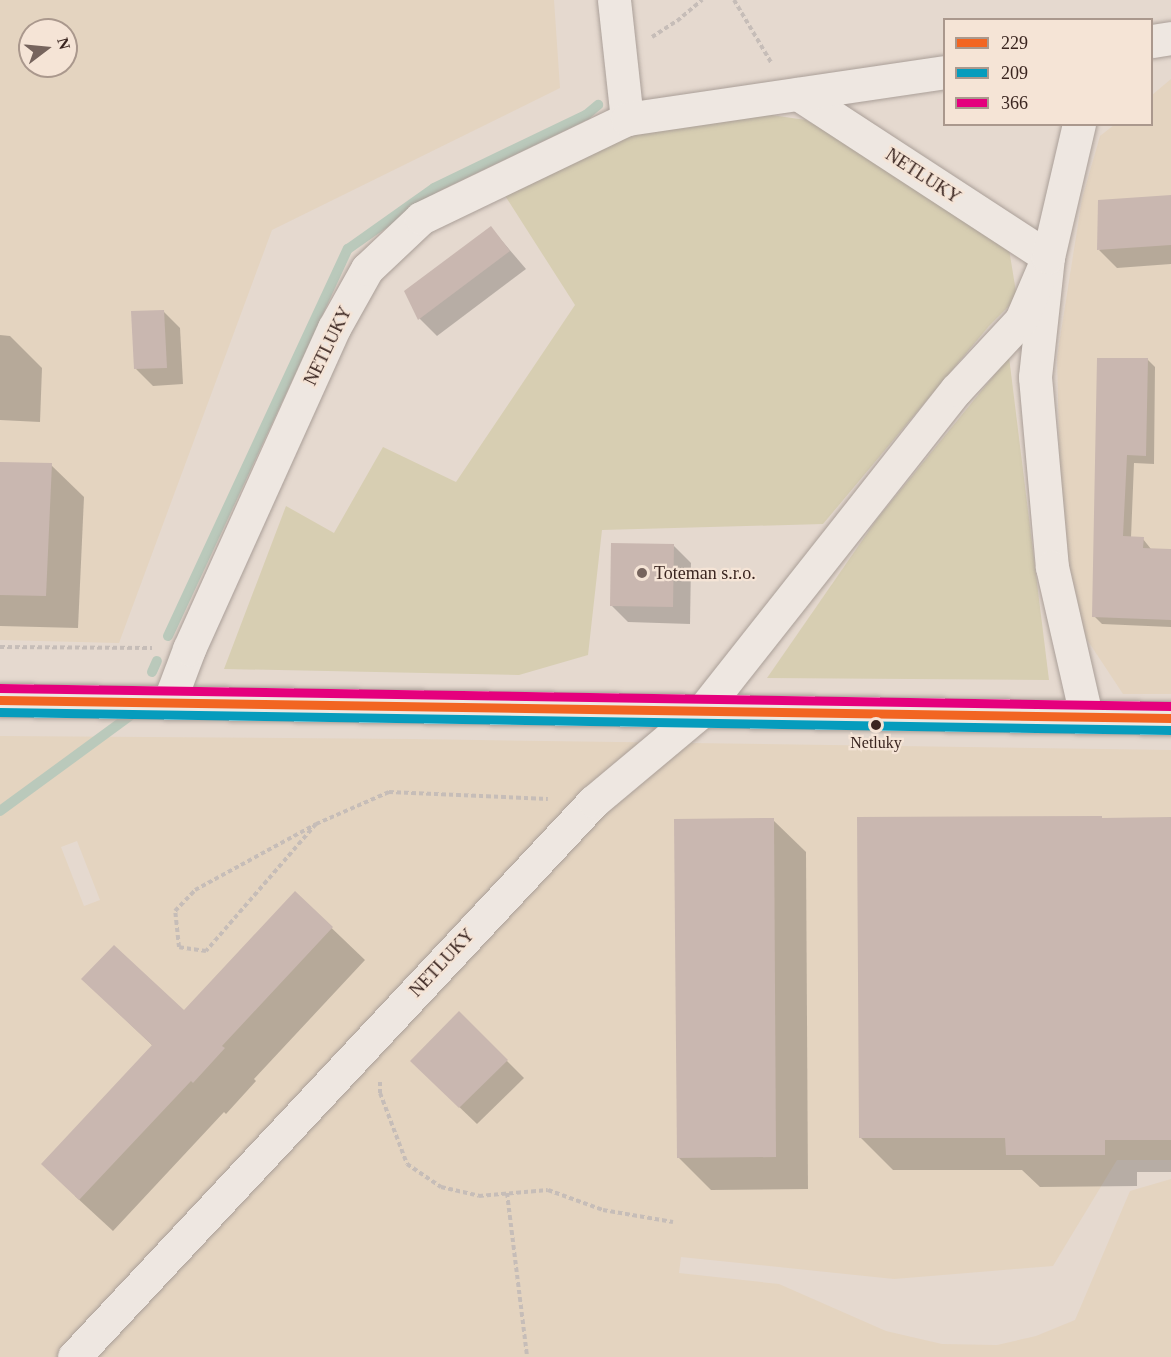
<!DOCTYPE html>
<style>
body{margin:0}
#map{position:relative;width:1171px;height:1357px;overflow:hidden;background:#e5d9cf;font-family:Georgia,serif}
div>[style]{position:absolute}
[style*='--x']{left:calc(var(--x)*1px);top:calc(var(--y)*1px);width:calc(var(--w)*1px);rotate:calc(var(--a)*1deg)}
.farmland>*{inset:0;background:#e4d4c0}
.green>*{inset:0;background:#d7ceb2}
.shadow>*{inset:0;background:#0003}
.stream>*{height:10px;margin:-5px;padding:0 5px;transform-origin:5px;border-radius:5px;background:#bac9bb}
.building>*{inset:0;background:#c9b7b0}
.path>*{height:4px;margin-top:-2px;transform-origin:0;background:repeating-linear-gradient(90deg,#c6bdb8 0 4.5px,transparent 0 7.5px)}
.roads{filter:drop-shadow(0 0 2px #aa9f98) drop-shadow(0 0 2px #aa9f98)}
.street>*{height:33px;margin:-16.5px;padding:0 16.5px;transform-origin:16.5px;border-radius:16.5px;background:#eee7e1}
.secondary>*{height:33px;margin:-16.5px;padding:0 16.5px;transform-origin:16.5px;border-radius:16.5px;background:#eee7e1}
.bus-1>*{height:9px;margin:-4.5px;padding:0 4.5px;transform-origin:4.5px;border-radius:4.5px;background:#f26522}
.bus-2>*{height:9px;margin:-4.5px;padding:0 4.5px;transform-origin:4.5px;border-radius:4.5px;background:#069cbd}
.bus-3>*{height:9px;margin:-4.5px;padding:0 4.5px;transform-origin:4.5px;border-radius:4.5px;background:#e5007d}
.dots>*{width:16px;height:16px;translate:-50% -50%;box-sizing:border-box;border:3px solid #f5e4d6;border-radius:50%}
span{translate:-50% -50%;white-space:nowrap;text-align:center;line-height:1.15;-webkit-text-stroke:4.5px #f5e4d6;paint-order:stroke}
.bus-label{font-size:16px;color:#3a2520}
.street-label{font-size:18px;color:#3a2520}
.poi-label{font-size:18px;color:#3a2520}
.left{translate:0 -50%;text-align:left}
.legend{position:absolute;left:943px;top:18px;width:210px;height:108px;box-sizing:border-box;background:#f5e4d6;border:2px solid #aa988d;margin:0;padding:8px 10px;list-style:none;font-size:18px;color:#3a2520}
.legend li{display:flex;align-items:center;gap:12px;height:30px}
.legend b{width:30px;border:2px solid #aa988d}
.north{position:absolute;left:18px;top:18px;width:60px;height:60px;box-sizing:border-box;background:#f5e4d6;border:2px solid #aa988d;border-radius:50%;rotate:74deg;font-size:16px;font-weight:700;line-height:24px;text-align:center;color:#3a2520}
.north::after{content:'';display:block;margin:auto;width:21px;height:27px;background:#76645d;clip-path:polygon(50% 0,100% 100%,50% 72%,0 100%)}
</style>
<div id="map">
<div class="farmland">
<i style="clip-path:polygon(evenodd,0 0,554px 0,560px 88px,272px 230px,119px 643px,0 640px,0 0,30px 30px,66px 30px,66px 66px,30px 66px,30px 30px)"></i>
<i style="clip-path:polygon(1171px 79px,1171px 694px,1123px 694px,1084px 635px,1061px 526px,1057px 357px,1082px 199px,1100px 136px,1114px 125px,1152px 124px,1152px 95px)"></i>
<i style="clip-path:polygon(evenodd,0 736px,412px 739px,1171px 750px,1171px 1160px,1117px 1160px,1053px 1266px,894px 1279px,681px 1257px,679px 1273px,779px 1284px,886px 1331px,942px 1344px,997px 1345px,1036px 1336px,1075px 1320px,1130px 1191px,1171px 1179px,1171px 1357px,0 1357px,0 736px,77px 841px,100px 900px,84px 906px,61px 847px,77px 841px)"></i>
</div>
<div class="green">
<i style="clip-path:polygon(764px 114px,806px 120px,918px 182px,1009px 249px,1017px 298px,989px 326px,823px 524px,602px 530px,588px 655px,519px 675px,224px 669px,286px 506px,334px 533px,383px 447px,456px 482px,575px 305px,502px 191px,647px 129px)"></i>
<i style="clip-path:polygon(1009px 357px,1049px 680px,767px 678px,877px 519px)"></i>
</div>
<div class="shadow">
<i style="clip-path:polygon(1171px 197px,1171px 264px,1117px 268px,1099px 250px)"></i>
<i style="clip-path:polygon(491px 228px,526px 269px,437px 336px,420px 319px,405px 291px)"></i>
<i style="clip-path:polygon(163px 311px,180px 328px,183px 384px,153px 386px,136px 369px)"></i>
<i style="clip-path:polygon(0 335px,10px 336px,42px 368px,40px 422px,0 420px)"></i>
<i style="clip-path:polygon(1098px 359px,1147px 359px,1155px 367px,1154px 464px,1134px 463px,1131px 538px,1143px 539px,1151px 549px,1171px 550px,1171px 627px,1102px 624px,1094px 616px)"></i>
<i style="clip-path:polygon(0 464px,51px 465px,84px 497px,78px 628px,0 626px)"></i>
<i style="clip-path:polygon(674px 546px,691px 563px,690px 624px,628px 622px,611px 605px)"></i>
<i style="clip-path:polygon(1171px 819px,1171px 1172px,1137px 1172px,1137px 1186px,1040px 1187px,1022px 1170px,893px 1170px,860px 1137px)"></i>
<i style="clip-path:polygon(773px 820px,806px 852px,808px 1189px,711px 1190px,678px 1157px)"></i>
<i style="clip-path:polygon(295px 893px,365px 960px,254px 1079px,256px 1081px,226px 1114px,224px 1112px,113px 1231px,75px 1196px,153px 1046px,83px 979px,184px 1012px)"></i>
<i style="clip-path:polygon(459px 1013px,524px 1078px,477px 1124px,429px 1078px)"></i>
</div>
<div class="stream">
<i style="--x:168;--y:636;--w:427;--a:-65.1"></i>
<i style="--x:348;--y:249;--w:105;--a:-35.3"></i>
<i style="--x:434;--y:188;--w:169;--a:-25.7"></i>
<i style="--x:586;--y:115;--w:16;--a:-40"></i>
<i style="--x:152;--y:672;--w:12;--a:-66"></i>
<i style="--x:0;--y:811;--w:162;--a:-36.2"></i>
</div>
<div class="building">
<i style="clip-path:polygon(1171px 195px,1171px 245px,1097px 250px,1098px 200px)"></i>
<i style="clip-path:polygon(491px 226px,510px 251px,418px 320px,404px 291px)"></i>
<i style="clip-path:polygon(164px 310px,167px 368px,134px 369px,131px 311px)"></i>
<i style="clip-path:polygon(1097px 358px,1148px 358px,1146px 456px,1127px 455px,1123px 536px,1144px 537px,1143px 548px,1171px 549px,1171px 620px,1092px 617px)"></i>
<i style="clip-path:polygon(0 462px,52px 463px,46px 596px,0 595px)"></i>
<i style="clip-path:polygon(611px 543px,674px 544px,673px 607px,610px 606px)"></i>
<i style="clip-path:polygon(1102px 816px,1102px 818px,1171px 817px,1171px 1140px,1105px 1140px,1105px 1155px,1006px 1155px,1005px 1138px,859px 1138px,857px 817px)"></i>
<i style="clip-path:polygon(774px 818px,776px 1157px,677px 1158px,674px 819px)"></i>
<i style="clip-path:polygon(295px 891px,333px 927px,222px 1046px,225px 1048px,193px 1083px,191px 1081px,79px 1200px,41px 1164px,152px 1045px,81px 979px,114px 945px,184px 1010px)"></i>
<i style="clip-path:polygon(459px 1011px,508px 1060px,459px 1108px,410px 1061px)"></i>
</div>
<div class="path">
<i style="--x:734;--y:0;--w:74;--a:59.3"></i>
<i style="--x:652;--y:37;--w:30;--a:-33"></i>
<i style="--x:677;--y:21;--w:33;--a:-40"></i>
<i style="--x:0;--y:647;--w:152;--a:0.4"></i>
<i style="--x:316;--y:824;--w:168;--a:130.9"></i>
<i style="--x:206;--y:951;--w:27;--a:-172"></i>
<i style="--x:179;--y:947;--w:36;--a:-96"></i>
<i style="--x:175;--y:911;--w:29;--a:-46"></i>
<i style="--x:195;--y:890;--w:138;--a:-28.6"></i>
<i style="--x:316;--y:824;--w:80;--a:-23.7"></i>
<i style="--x:389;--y:792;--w:159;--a:2.5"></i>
<i style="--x:380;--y:1082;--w:11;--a:90"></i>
<i style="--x:380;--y:1093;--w:76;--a:69.2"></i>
<i style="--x:407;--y:1164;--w:41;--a:34.1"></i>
<i style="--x:441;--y:1187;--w:39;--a:13"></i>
<i style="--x:479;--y:1196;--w:69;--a:-5"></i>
<i style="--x:548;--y:1190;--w:59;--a:20"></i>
<i style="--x:603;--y:1210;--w:71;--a:9.7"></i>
<i style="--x:507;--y:1193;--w:165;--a:83"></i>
</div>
<div class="roads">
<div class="street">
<i style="--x:614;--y:0;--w:120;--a:83.8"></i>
<i style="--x:1152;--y:41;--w:19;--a:-9"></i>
<i style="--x:798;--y:94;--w:298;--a:33.1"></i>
<i style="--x:1048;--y:257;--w:121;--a:96.2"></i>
<i style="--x:1035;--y:377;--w:191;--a:84.9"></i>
<i style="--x:1052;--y:567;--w:153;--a:77.1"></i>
<i style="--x:169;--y:702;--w:57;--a:-69.3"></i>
<i style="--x:189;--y:649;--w:352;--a:-65.7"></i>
<i style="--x:334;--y:328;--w:68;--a:-60.8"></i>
<i style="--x:367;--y:269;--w:74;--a:-43.4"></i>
<i style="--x:421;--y:218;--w:229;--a:-25.7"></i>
<i style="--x:627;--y:119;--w:320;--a:-8.4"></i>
<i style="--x:74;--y:1357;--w:761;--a:-46.92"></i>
<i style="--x:594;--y:801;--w:142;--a:-39.9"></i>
<i style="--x:703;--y:710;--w:408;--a:-51.7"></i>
<i style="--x:956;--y:390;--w:96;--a:-47.1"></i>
<i style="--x:1021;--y:320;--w:69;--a:-66.8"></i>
<i style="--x:1048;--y:257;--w:137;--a:-76.9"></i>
</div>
<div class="secondary">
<i style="--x:0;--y:700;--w:1171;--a:0.88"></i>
</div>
</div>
<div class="bus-1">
<i style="--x:0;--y:700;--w:1171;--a:0.88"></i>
</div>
<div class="bus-2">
<i style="--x:0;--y:712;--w:1171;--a:0.88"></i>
</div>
<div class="bus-3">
<i style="--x:0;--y:688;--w:1171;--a:0.88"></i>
</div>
<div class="dots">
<i style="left:642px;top:573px;background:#76645d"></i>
<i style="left:876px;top:725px;background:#3a2520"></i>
</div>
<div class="bus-label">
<span style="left:876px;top:743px">Netluky</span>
</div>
<div class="street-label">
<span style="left:923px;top:176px;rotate:33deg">NETLUKY</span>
<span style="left:328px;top:346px;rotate:-64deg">NETLUKY</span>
<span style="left:442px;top:963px;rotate:-47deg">NETLUKY</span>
</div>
<div class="poi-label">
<span class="left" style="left:654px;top:573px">Toteman s.r.o.</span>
</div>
<ul class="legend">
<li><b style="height:8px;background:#f26522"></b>229</li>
<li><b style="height:8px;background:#069cbd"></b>209</li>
<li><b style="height:8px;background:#e5007d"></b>366</li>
</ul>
<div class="north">N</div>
</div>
